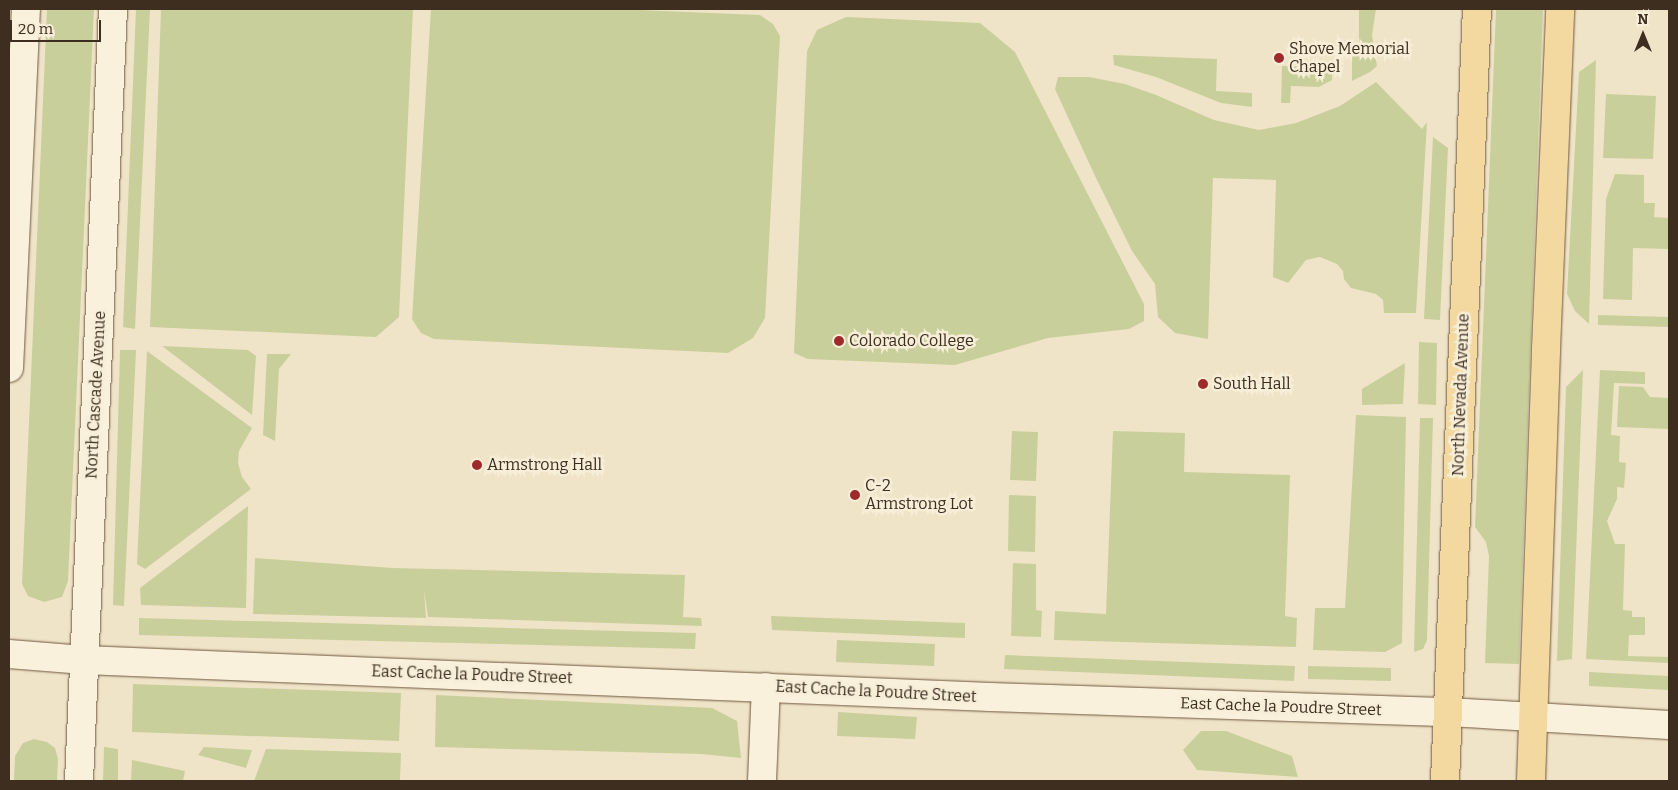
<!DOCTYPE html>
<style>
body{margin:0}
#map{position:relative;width:1678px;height:790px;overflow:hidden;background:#f0e4c8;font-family:Bitter,serif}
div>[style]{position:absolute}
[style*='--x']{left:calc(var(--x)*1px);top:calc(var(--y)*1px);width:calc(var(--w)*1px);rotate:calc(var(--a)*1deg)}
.green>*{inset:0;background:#c9cf9b}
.roads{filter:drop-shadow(0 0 1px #6f573f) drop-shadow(0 0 1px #6f573f)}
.secondary>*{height:28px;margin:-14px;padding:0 14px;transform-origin:14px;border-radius:14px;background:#faf1dc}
.primary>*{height:28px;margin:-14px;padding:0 14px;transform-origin:14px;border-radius:14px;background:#f3d9a0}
.dots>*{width:14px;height:14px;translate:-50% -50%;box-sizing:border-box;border:2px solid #f7eed8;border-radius:50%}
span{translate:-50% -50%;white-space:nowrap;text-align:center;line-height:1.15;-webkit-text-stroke:5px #f7eed8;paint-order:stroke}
.poi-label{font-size:16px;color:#3d2e20}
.left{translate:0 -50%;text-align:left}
.street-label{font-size:16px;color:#3d2e20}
.frame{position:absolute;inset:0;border:10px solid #3d2e20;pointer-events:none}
.north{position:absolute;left:1618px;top:10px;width:50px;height:50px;-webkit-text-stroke:4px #f7eed8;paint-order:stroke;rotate:0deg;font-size:14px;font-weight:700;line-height:20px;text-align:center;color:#3d2e20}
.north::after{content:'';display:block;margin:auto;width:18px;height:22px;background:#3d2e20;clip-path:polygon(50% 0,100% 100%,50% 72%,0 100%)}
.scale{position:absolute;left:10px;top:20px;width:91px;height:22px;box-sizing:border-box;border:2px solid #3d2e20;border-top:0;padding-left:6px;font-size:15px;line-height:18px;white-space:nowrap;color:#3d2e20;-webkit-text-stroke:4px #f7eed8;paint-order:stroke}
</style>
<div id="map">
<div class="green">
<i style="clip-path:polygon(47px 9px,94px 9px,68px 581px,62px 597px,44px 602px,28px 596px,22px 584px)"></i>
<i style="clip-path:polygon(136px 9px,150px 9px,135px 329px,123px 327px)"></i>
<i style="clip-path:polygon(161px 9px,413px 9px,399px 317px,376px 337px,150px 327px)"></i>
<i style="clip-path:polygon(431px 9px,614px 9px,760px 15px,773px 24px,780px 36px,765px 318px,753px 338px,728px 353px,434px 339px,421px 333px,412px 319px)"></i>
<i style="clip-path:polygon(1359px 9px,1376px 9px,1372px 35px,1377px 66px,1370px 72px,1352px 81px,1352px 47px,1359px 46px)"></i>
<i style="clip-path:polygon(1496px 9px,1543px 9px,1519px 664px,1485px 663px,1489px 556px,1486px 542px,1475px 527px)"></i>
<i style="clip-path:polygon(846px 17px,980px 23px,1015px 52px,1144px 304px,1144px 321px,1129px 329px,1048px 338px,955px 365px,808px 359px,794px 353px,807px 51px,817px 30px)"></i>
<i style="clip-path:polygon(1113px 55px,1217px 59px,1216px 91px,1252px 93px,1252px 107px,1221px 103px,1156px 77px,1114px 65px)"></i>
<i style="clip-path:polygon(1596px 60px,1589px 324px,1575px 311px,1567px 294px,1579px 72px)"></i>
<i style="clip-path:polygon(1282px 66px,1332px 67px,1332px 80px,1319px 87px,1291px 86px,1290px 103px,1281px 103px)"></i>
<i style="clip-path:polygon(1058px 77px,1089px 77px,1125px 84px,1156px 95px,1214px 120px,1259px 130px,1296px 123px,1340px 106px,1376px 82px,1422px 129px,1427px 122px,1416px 313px,1384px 313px,1383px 300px,1376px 294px,1351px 288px,1344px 279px,1343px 271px,1337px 264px,1320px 257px,1306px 260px,1288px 283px,1273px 277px,1276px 180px,1213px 178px,1208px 339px,1175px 333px,1158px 317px,1155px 284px,1132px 251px,1095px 176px,1055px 89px)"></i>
<i style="clip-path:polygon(1606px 94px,1656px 96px,1653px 159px,1603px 158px)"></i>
<i style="clip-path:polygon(1433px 137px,1448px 148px,1440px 320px,1424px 319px)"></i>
<i style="clip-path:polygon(1615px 174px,1644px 175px,1644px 203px,1655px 203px,1654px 217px,1669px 218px,1669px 249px,1633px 248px,1632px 300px,1603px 299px,1606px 199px)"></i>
<i style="clip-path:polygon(1598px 315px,1669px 317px,1669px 327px,1598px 325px)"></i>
<i style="clip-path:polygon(1419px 342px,1437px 343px,1436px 405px,1418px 404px)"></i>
<i style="clip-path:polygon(162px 346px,248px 350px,256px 356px,252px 415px)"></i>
<i style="clip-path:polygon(120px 350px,136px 350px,124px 606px,113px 605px)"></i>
<i style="clip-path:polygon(147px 351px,252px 428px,239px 451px,238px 463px,242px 477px,251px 489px,145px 569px,137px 564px)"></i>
<i style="clip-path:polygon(267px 354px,291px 354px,279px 369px,275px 441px,263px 435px)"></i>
<i style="clip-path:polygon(1405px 363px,1403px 404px,1362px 405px,1362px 389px)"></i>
<i style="clip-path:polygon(1583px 370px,1572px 659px,1557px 661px,1566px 387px)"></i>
<i style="clip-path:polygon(1600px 370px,1645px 372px,1645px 384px,1614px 383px,1611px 435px,1620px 436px,1619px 462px,1626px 463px,1624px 488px,1617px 487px,1617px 499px,1607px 521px,1615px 544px,1625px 544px,1623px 610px,1632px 611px,1632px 617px,1645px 617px,1645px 635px,1629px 635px,1628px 656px,1669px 657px,1669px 663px,1586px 659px)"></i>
<i style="clip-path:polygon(1619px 386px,1643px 387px,1650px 397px,1669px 398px,1669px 429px,1617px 427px)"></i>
<i style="clip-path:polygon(1356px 415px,1406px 417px,1402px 643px,1385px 652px,1313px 650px,1315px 608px,1345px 608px)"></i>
<i style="clip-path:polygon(1420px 418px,1433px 418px,1427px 640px,1423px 649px,1414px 652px)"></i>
<i style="clip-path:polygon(1012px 431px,1038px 432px,1036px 481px,1010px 480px)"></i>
<i style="clip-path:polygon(1113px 431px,1185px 433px,1184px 472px,1290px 475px,1285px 616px,1297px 618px,1296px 647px,1054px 640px,1055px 611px,1106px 614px)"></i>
<i style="clip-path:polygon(1009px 495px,1036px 496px,1035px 552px,1008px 551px)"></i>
<i style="clip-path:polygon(248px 506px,246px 608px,141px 605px,140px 588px)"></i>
<i style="clip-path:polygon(255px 558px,393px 568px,685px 575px,683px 617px,701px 618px,702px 626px,428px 617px,424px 590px,426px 618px,253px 614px)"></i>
<i style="clip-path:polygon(1013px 563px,1036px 564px,1036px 610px,1042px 611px,1041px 637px,1011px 636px)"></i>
<i style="clip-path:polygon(771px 616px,965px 623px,965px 638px,772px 630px)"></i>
<i style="clip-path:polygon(139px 618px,696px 633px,695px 649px,139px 635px)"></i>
<i style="clip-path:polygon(837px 640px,935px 644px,934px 666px,836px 662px)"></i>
<i style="clip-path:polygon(1005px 655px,1295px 666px,1294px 681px,1004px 669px)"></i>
<i style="clip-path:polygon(1308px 666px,1391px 668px,1391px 681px,1308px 679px)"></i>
<i style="clip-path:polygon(1589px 672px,1669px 676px,1669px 690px,1589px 686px)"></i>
<i style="clip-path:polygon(133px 684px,401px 693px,399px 741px,132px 732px)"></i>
<i style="clip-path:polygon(436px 695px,712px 708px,737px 721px,741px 758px,701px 754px,435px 747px)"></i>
<i style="clip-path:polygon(838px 712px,917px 717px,915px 739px,837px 736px)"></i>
<i style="clip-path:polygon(1201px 731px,1226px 731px,1292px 756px,1298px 777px,1197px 770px,1183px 750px)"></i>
<i style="clip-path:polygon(34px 739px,47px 742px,55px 748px,58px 759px,57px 781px,14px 781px,15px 756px,23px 743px)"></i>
<i style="clip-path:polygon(104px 747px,118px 749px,118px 781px,103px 781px)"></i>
<i style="clip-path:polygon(204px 747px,252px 750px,246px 768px,198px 755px)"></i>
<i style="clip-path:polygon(266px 749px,401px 753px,400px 781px,254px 781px)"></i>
<i style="clip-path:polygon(132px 760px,185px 771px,183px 781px,131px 781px)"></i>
</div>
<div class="roads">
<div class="secondary">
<i style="--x:9;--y:368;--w:359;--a:-87.3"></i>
<i style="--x:9;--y:654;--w:75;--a:4.6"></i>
<i style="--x:84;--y:660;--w:907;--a:2.34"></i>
<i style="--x:990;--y:697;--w:459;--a:1.9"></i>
<i style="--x:1449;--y:712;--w:220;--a:3.4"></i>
<i style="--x:79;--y:781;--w:773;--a:-87.48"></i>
<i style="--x:762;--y:781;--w:94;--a:-87.6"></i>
</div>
<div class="primary">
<i style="--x:1445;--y:781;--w:773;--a:-87.63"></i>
<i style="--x:1531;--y:781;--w:432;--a:-88"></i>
<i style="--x:1546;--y:349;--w:340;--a:-87.6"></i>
</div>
</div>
<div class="dots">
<i style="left:1279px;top:58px;background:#9e2a2b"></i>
<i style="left:839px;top:341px;background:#9e2a2b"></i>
<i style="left:1203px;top:384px;background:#9e2a2b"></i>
<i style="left:477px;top:465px;background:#9e2a2b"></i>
<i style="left:855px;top:495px;background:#9e2a2b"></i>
</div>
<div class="poi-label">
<span class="left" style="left:1289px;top:58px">Shove Memorial<br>Chapel</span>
<span class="left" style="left:849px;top:341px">Colorado College</span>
<span class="left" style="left:1213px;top:384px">South Hall</span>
<span class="left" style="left:487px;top:465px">Armstrong Hall</span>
<span class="left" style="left:865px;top:495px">C-2<br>Armstrong Lot</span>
</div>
<div class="street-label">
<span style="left:96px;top:395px;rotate:-87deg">North Cascade Avenue</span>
<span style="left:1461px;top:395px;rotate:-88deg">North Nevada Avenue</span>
<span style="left:472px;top:675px;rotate:2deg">East Cache la Poudre Street</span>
<span style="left:876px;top:692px;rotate:3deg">East Cache la Poudre Street</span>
<span style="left:1281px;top:707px;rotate:2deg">East Cache la Poudre Street</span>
</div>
<div class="frame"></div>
<div class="north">N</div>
<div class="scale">20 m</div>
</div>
